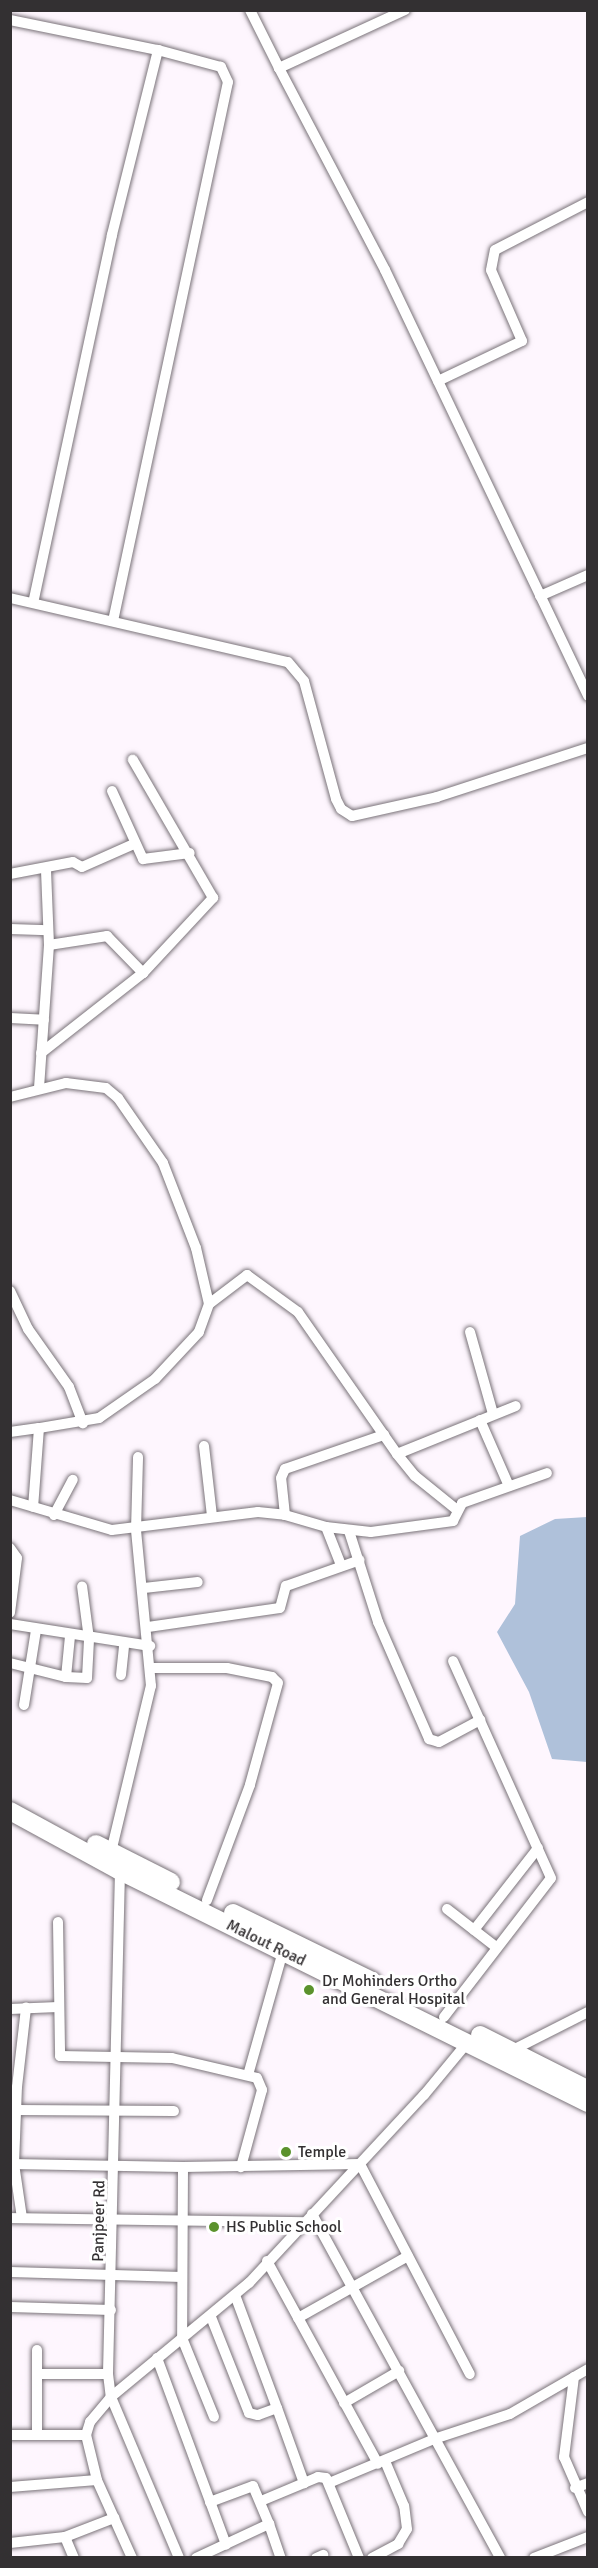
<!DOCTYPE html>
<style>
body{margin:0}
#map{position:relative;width:598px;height:2568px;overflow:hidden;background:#fef6fe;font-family:Signika,sans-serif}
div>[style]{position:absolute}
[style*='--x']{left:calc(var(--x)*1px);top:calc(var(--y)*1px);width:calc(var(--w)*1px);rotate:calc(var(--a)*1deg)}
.water>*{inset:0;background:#afc1da}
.roads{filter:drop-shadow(0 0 2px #7a7379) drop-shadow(0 0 2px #7a7379)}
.street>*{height:10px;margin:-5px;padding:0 5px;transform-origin:5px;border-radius:5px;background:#fff}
.highway>*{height:18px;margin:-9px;padding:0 9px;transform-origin:9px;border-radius:9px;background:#fff}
.dots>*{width:16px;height:16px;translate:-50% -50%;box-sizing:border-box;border:3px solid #fff;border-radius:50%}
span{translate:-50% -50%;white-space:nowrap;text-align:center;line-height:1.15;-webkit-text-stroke:6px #fff;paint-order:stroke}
.street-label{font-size:16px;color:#333032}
.poi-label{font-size:16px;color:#333032}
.left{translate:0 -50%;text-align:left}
.frame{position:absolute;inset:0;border:12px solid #333032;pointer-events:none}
</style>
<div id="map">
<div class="water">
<i style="clip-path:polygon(587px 1517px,588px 1517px,587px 1762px,552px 1759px,529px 1692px,497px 1632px,515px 1604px,520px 1536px,555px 1519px)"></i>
</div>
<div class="roads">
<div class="street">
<i style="--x:250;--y:10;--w:65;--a:63.4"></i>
<i style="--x:405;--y:10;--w:139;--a:155.3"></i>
<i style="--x:279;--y:68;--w:228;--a:62.3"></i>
<i style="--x:385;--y:270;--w:472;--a:64.5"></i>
<i style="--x:10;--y:20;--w:151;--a:11.5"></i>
<i style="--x:158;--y:50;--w:191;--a:104"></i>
<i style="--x:112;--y:235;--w:375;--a:102.1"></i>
<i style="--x:438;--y:381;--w:93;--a:-25.5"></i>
<i style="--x:522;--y:341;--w:77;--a:-113.6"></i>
<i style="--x:491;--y:270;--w:20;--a:-79"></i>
<i style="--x:495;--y:250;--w:105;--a:-27.3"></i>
<i style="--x:540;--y:596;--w:52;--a:-23.6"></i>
<i style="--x:10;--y:598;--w:285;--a:13"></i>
<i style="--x:288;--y:662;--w:25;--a:50"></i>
<i style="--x:304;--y:681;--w:122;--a:74.8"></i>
<i style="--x:336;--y:799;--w:11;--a:63"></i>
<i style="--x:341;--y:809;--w:13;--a:32"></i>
<i style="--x:352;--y:816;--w:87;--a:-12.6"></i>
<i style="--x:437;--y:797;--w:159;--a:-18"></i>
<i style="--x:113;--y:621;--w:551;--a:-77.96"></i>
<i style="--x:228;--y:82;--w:17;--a:-115"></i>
<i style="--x:221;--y:67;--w:65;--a:-164.9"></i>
<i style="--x:112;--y:791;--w:75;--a:65.5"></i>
<i style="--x:143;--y:859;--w:47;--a:-7.3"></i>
<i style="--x:10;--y:874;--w:64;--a:-10.8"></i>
<i style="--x:73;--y:862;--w:10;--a:29"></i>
<i style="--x:82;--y:867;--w:57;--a:-23.9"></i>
<i style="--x:10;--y:929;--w:38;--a:2"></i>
<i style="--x:49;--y:945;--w:59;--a:-8.8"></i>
<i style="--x:107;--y:936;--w:52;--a:45.8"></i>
<i style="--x:10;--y:1018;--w:34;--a:3"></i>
<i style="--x:41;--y:1053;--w:130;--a:-38.1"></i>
<i style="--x:143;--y:973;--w:103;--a:-47"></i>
<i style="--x:213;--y:898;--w:160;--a:-120.1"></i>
<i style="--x:39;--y:1088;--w:143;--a:-86"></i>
<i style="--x:49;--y:945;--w:75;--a:-92.3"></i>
<i style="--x:10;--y:1097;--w:58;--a:-14"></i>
<i style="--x:66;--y:1083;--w:40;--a:7.1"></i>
<i style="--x:106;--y:1088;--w:16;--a:40"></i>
<i style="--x:118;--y:1098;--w:79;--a:55.3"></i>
<i style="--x:163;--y:1163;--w:91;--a:68.8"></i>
<i style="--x:196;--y:1248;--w:57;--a:76.9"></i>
<i style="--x:209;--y:1304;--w:30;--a:110"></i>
<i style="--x:199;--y:1332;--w:64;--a:133.1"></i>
<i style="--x:155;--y:1379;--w:68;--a:145.1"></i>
<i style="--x:99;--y:1418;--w:61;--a:170.5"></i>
<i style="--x:39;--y:1428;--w:79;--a:94.3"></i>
<i style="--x:10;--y:1291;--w:42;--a:64.7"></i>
<i style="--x:28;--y:1329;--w:71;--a:54.7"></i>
<i style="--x:69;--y:1387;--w:39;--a:69"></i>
<i style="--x:209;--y:1304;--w:48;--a:-37.3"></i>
<i style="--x:247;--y:1275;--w:63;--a:36"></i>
<i style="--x:298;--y:1312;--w:173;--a:55.1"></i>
<i style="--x:397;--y:1454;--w:28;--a:51"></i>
<i style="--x:415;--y:1476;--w:54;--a:39"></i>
<i style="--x:470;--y:1332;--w:85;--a:74.3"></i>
<i style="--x:480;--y:1420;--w:72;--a:66.3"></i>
<i style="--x:10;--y:1432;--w:29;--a:-8"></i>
<i style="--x:204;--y:1446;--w:70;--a:83.5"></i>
<i style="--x:397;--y:1454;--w:128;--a:-22"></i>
<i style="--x:10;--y:1500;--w:106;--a:16.4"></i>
<i style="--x:112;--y:1530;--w:147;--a:-7"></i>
<i style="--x:258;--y:1512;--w:27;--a:6"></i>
<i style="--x:285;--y:1515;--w:43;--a:16.3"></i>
<i style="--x:326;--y:1527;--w:45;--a:6.3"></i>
<i style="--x:371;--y:1532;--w:83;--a:-7.6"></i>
<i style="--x:453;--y:1521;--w:20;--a:-63"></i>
<i style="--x:462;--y:1503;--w:90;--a:-19.4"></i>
<i style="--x:54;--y:1515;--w:40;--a:-62"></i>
<i style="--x:285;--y:1515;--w:37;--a:-96"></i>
<i style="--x:281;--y:1478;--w:10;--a:-66"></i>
<i style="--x:285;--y:1469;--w:105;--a:-19"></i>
<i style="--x:326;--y:1527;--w:41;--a:68.5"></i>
<i style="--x:349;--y:1531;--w:96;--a:72.3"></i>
<i style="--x:378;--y:1622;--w:128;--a:66.4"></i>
<i style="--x:429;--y:1739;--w:10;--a:17"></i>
<i style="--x:439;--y:1742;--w:47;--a:-28.2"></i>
<i style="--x:10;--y:1548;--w:12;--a:55"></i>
<i style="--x:17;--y:1558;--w:55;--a:97.3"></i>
<i style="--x:144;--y:1588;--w:54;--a:-6.3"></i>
<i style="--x:10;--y:1624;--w:142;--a:8.9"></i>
<i style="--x:148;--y:1627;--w:133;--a:-8.2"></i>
<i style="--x:280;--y:1608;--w:23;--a:-75"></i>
<i style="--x:286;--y:1586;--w:78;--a:-19.4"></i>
<i style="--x:10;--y:1663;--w:58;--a:14"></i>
<i style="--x:66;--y:1677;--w:21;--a:3"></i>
<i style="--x:87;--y:1678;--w:39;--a:-87"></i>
<i style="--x:89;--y:1639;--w:53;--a:-97.5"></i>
<i style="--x:152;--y:1668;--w:75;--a:0"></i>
<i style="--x:227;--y:1668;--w:46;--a:11.3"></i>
<i style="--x:272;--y:1677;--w:8;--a:45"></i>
<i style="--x:278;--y:1683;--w:106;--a:105.4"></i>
<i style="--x:250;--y:1785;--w:123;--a:110.5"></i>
<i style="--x:121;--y:1675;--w:31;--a:-84"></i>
<i style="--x:66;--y:1677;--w:41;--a:-84.4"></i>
<i style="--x:24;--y:1705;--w:76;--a:-80.9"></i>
<i style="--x:111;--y:1852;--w:171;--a:-76.5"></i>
<i style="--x:151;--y:1686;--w:157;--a:-95.5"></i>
<i style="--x:136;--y:1530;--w:73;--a:-88.4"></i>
<i style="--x:120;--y:1871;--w:503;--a:91.37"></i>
<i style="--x:108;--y:2374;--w:23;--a:83"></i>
<i style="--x:111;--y:2397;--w:175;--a:67.1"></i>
<i style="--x:447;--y:1909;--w:62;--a:37.8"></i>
<i style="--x:58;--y:1922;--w:134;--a:89.1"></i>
<i style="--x:60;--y:2056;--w:112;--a:1"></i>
<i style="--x:172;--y:2058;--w:87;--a:13.2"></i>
<i style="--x:257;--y:2078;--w:13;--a:67"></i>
<i style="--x:262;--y:2090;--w:80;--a:105.3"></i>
<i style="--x:474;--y:1930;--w:104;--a:-52"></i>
<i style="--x:10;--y:2009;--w:48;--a:-2.4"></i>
<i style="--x:444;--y:2017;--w:175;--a:-52.4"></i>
<i style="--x:551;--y:1878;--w:238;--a:-114.3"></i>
<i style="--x:509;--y:2052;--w:89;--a:-26.9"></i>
<i style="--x:248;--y:2075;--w:129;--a:-74.2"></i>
<i style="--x:16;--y:2110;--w:158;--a:0.4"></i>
<i style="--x:10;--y:2164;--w:173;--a:1"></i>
<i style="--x:183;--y:2167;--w:177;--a:-1"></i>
<i style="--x:360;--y:2164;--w:237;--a:62.4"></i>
<i style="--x:183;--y:2167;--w:171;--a:90.3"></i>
<i style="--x:182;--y:2338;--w:85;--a:67.9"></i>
<i style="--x:312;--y:2214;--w:392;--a:61.3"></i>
<i style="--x:10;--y:2218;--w:293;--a:0.8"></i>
<i style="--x:22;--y:2218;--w:55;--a:-98.4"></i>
<i style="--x:14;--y:2164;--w:77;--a:-87.8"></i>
<i style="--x:17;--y:2087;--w:80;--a:-83.5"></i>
<i style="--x:267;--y:2261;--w:231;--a:61.3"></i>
<i style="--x:10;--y:2272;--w:172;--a:1.7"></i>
<i style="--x:235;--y:2295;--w:121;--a:69.6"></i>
<i style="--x:10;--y:2307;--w:101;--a:1.7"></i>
<i style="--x:211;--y:2317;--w:103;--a:68.4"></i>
<i style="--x:249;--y:2413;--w:9;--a:13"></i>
<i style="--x:258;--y:2415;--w:20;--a:-20"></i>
<i style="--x:277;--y:2408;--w:80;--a:70.2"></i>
<i style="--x:304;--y:2483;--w:15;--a:-23"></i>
<i style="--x:318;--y:2477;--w:8;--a:7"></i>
<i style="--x:326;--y:2478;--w:87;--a:67.6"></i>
<i style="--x:298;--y:2318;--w:126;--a:-29.4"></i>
<i style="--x:157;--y:2358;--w:199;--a:69.7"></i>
<i style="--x:38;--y:2374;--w:70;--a:0"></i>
<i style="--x:574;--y:2377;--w:81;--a:97.1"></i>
<i style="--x:564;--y:2457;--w:60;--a:66.4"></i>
<i style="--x:344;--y:2403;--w:64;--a:-30.2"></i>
<i style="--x:10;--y:2435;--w:76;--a:0"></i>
<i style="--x:37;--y:2435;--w:85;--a:-90"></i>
<i style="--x:329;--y:2483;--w:114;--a:-22.7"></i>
<i style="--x:434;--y:2439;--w:80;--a:-18.2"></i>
<i style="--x:510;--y:2414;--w:90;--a:-30"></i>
<i style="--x:10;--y:2487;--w:87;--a:-4.6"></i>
<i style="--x:575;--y:2488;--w:14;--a:-21"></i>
<i style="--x:261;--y:2501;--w:47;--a:-22.7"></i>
<i style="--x:269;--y:2524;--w:36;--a:71"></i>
<i style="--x:65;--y:2537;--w:23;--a:67"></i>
<i style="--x:10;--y:2543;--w:55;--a:-6.2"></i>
<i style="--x:65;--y:2537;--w:53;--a:-21.2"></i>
<i style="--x:132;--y:2558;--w:85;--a:-114.2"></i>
<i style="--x:97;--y:2480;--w:46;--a:-103.7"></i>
<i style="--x:86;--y:2435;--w:14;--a:-73"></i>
<i style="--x:90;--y:2422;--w:33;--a:-50"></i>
<i style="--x:111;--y:2397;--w:179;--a:-39.6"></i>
<i style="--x:249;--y:2283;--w:257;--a:-47.1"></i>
<i style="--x:424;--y:2095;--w:67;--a:-50.4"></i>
<i style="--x:196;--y:2558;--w:81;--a:-25"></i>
<i style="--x:269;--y:2524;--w:41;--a:-112.8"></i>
<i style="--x:253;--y:2486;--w:46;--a:159.6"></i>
<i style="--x:316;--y:2558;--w:8;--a:-23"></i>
<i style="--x:372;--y:2558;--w:30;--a:-28"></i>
<i style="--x:398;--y:2544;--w:17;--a:-59"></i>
<i style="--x:407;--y:2529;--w:23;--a:-97"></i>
<i style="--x:404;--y:2506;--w:49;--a:-112.9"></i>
<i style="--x:534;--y:2558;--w:58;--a:-21.3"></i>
</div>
<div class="highway">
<i style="--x:10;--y:1811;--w:125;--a:28.6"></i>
<i style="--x:120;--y:1871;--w:522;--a:26.37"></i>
<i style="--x:96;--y:1844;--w:84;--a:26.9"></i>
<i style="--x:233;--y:1913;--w:155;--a:26.1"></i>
<i style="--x:480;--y:2035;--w:120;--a:26.8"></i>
</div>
</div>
<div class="dots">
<i style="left:309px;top:1990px;background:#5b922d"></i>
<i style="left:286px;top:2152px;background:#5b922d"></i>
<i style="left:214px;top:2227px;background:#5b922d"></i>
</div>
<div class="street-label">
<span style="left:266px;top:1943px;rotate:26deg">Malout Road</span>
<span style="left:99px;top:2221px;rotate:-89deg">Panjpeer Rd</span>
</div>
<div class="poi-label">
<span class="left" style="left:322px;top:1990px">Dr Mohinders Ortho<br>and General Hospital</span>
<span class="left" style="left:298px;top:2152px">Temple</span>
<span class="left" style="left:226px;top:2227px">HS Public School</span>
</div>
<div class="frame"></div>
</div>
